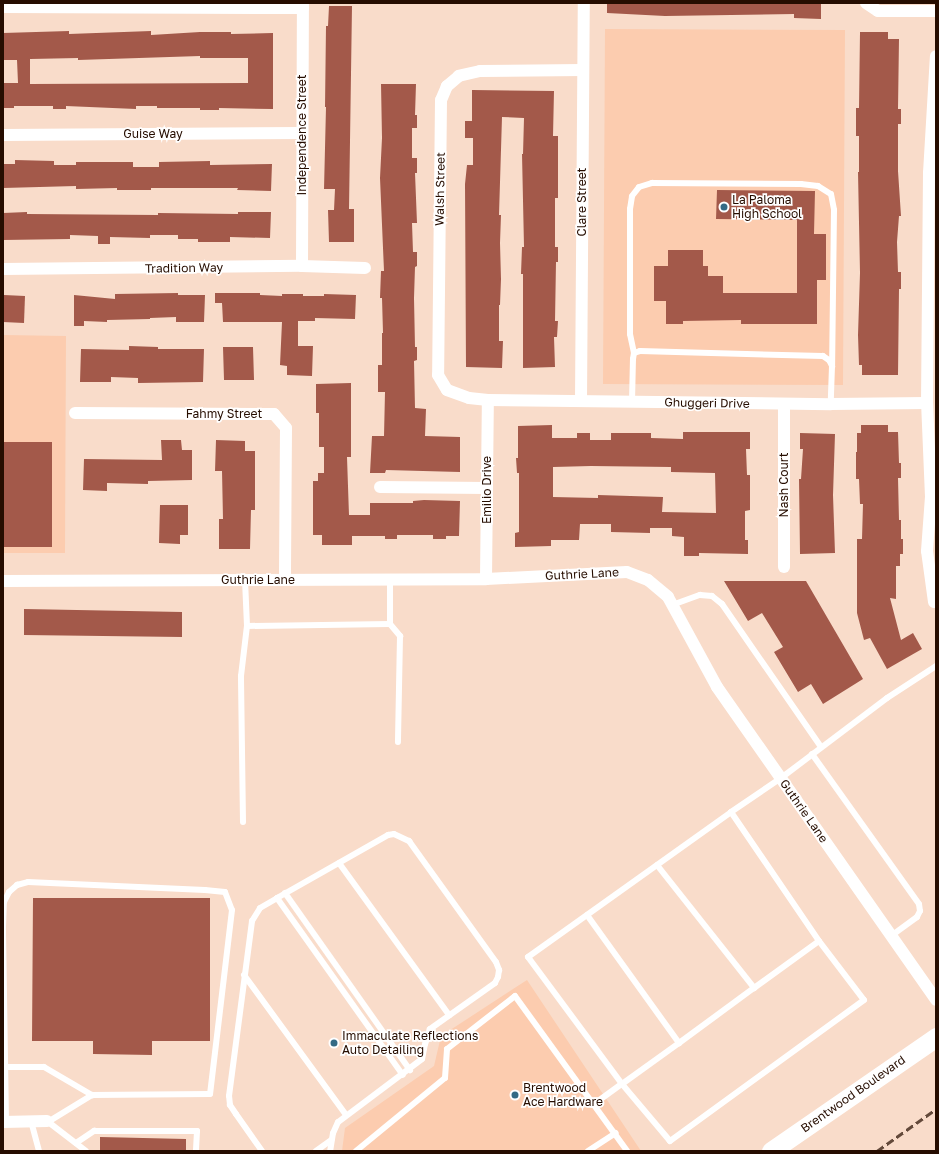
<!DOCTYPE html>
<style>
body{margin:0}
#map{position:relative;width:939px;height:1154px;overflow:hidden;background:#f9dcca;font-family:"Golos Text",sans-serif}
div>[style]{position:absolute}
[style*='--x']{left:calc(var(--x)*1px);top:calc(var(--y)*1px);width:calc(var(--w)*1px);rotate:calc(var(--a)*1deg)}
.built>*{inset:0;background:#fcccaf}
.building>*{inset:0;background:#a3594a}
.lane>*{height:6px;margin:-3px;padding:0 3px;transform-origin:3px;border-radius:3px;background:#fff}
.street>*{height:12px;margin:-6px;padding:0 6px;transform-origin:6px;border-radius:6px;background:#fff}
.primary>*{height:19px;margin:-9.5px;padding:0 9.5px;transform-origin:9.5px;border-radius:9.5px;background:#fff}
.rail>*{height:3px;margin-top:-1.5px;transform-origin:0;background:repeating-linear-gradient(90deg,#63493a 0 8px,transparent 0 12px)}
.dots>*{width:11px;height:11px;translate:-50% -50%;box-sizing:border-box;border:2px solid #fff;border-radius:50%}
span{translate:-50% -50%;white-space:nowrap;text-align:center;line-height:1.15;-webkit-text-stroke:3.5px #fff;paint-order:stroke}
.street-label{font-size:12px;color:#260d00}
.poi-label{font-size:12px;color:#260d00}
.left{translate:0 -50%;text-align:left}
.frame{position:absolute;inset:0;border:4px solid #260d00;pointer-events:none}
</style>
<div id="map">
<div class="built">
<i style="clip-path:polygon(605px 29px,845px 30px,843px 385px,603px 384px)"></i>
<i style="clip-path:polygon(3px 335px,66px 336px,65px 553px,3px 553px)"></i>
<i style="clip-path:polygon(527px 980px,641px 1151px,342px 1151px,345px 1128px,434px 1066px,441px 1036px)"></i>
</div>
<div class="building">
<i style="clip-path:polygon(607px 3px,821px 3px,821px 19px,794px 18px,794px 14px,665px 16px,607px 13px)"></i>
<i style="clip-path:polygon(329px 6px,352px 6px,349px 209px,354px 209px,354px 242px,329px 242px,328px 210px,334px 210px,335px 189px,324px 189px,326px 107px,325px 107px,326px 26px,328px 26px)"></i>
<i style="clip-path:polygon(evenodd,69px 31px,69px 34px,151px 31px,151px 35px,200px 32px,231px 32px,231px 34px,273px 33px,273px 109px,219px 108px,219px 110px,200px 110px,200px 108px,157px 108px,157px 106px,136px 106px,136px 109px,66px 106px,66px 109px,53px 109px,53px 106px,14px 106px,14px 108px,3px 108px,3px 83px,18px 83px,17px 60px,3px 60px,3px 33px,69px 31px,200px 56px,200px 58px,248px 58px,248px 83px,30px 84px,30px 59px,78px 58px,78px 60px,200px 56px)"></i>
<i style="clip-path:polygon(860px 32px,888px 32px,888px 39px,899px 39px,898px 109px,901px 109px,901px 124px,898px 124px,898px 171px,901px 216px,899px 216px,897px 242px,898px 272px,901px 272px,901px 289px,899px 289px,898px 375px,862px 375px,862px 365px,859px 365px,858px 335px,860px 273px,858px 172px,859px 172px,859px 136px,856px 136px,856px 108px,859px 108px)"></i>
<i style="clip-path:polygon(381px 84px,416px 84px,415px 115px,417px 115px,417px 128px,412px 128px,412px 158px,417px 158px,417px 173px,415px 173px,417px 223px,412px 223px,413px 252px,417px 252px,417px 266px,415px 267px,414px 298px,415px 347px,417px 347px,417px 360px,414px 361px,415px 408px,426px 409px,425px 436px,460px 437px,460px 472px,386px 470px,385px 473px,370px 473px,372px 436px,384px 436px,385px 392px,378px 392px,378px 365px,382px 365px,382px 333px,383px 333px,382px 298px,380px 298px,381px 271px,384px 271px,380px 178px,382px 138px)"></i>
<i style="clip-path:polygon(472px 90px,554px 91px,553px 136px,558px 136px,558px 198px,555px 198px,555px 247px,558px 247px,558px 262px,556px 262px,555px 321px,558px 321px,557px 337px,554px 337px,555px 367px,523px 368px,523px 274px,521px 274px,522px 247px,524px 247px,522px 154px,523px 154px,524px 118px,502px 117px,499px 215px,501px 215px,500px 243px,501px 279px,500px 305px,499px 305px,499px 341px,503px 341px,502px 368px,466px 367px,465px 184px,467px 165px,473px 165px,473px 138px,465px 138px,465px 121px,472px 121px)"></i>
<i style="clip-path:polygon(15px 160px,54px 161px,54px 165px,76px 165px,76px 162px,133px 162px,133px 167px,159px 167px,159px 162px,210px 161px,210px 165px,272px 164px,271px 191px,237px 190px,238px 188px,151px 188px,151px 190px,117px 190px,117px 188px,76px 189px,76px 186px,3px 188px,3px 164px,15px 164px)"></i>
<i style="clip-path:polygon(717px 190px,815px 191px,814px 234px,826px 234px,826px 280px,817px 280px,817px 324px,741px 324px,741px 320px,683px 321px,683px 324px,666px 324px,666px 301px,654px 301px,654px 266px,668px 266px,668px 250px,703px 250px,703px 266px,708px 266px,708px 276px,723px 276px,723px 293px,797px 293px,797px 220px,716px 219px)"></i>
<i style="clip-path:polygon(27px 212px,27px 214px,158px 215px,158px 213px,238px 214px,238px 212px,271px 212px,270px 238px,230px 237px,230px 242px,198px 242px,198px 239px,178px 239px,178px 235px,150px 235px,150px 238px,110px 237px,110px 244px,98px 244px,98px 236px,70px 235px,70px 239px,3px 240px,3px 213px)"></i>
<i style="clip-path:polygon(178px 293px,178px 295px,205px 295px,204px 322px,176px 322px,176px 317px,150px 318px,150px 319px,107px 320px,107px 322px,84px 321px,84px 326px,74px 326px,74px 295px,115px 299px,115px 294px)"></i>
<i style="clip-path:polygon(215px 293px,260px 293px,260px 295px,282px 296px,282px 294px,303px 294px,303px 296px,324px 296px,324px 294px,356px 295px,355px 319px,315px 318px,315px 321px,298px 321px,298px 346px,313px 346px,312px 376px,287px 375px,287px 366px,280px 365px,282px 322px,223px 322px,222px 303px,215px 303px)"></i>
<i style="clip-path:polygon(4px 295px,25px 296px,24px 323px,3px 322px)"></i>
<i style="clip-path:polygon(129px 346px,158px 347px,158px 349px,204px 349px,203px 382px,138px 383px,138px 378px,111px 377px,111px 382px,80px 382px,81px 349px,129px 350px)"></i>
<i style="clip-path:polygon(223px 347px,253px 347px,254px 380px,224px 380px)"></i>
<i style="clip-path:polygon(351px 383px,351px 457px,347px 457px,349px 515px,370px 515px,370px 503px,413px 503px,413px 501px,424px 500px,460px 501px,459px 536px,446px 536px,446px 539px,433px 539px,433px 535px,397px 535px,397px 539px,385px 539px,385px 536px,352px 536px,352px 545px,322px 545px,322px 535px,313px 535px,313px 481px,318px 481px,318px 473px,324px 473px,324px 447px,319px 447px,319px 413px,316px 413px,316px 384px)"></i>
<i style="clip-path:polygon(evenodd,552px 425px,552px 438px,577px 438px,577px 433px,590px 433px,590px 440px,611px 440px,611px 433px,651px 433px,651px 438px,683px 439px,683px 432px,750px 432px,750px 449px,746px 449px,747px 475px,750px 475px,750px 510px,745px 511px,745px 540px,748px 540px,748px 554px,699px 553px,699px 556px,684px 556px,684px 537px,672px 536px,672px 528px,650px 528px,650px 533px,611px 532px,611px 524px,580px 524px,579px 540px,551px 540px,551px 546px,515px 547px,515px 533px,519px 532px,519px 473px,517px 473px,516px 458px,518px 458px,518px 426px,552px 425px,591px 466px,671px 467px,671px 472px,715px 473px,716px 513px,662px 512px,663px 497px,598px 495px,598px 498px,553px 497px,553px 467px,591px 466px)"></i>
<i style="clip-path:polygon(861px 425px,888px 425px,888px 432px,898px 432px,899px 463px,901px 463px,901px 478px,898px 478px,899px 520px,901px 520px,901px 539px,903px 539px,903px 554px,900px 554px,900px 566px,896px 566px,896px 599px,890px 598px,901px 640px,913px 633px,922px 649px,887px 669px,870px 638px,864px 640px,857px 613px,857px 539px,862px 539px,863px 504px,860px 504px,859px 479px,856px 479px,856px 452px,857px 452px,857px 433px,861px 433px)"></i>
<i style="clip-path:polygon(800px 433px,835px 434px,833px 495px,835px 553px,800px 554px,799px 479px,801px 479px,803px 449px,800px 449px)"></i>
<i style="clip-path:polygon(161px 440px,181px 440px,182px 450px,192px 450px,192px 480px,148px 481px,148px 484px,107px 483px,107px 491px,83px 490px,84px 459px,162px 460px)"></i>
<i style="clip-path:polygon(216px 440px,245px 441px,245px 451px,255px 451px,255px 510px,251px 510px,250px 549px,219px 549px,219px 519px,223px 519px,222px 471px,215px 471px)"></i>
<i style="clip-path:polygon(3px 442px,52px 442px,52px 547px,3px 547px)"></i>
<i style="clip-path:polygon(160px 505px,188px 505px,188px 535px,180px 535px,180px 544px,159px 543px)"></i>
<i style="clip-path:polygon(724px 581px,806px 581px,863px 679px,823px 704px,811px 684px,798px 692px,774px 652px,783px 647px,762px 613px,748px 621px)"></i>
<i style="clip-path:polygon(24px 609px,182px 612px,182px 637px,24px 635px)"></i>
<i style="clip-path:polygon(33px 898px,210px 898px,210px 1041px,152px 1041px,152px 1055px,93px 1054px,93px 1041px,32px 1041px)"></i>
<i style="clip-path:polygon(100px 1137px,186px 1139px,186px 1151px,100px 1151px)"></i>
</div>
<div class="lane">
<i style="--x:634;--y:353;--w:19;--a:-102"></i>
<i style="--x:630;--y:334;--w:125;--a:-90"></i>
<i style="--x:630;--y:209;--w:13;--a:-81"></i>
<i style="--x:632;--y:196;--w:11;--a:-52"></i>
<i style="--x:639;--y:187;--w:14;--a:-17"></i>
<i style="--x:652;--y:183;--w:149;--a:0.4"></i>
<i style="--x:801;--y:184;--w:17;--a:7"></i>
<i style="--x:818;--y:186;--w:15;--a:32"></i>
<i style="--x:831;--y:194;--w:16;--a:79"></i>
<i style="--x:834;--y:210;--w:156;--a:90.7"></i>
<i style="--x:632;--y:402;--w:43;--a:-88.7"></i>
<i style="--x:633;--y:359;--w:6;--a:-81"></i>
<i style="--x:634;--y:353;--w:6;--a:-18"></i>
<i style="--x:640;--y:351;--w:183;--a:1.6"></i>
<i style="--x:823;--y:356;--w:7;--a:34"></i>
<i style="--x:829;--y:360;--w:7;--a:63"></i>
<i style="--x:832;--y:366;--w:38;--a:92"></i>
<i style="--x:245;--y:580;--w:46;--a:87.5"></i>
<i style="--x:247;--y:626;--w:143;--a:-0.8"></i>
<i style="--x:390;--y:624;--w:45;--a:-90"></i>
<i style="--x:672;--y:605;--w:30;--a:-20"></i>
<i style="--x:700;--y:595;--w:12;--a:5"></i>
<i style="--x:712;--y:596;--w:13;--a:39"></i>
<i style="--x:722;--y:604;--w:174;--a:55.3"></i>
<i style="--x:390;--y:624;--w:16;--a:50"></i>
<i style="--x:400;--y:636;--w:106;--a:91.1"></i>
<i style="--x:812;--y:754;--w:184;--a:54.5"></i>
<i style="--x:919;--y:904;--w:7;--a:82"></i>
<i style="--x:920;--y:911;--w:7;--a:117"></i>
<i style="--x:917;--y:917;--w:32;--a:144"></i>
<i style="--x:731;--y:812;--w:60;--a:-34.2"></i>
<i style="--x:781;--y:778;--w:133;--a:-37"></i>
<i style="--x:887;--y:698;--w:59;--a:-33.1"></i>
<i style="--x:243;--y:822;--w:146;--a:-90.8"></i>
<i style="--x:241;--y:676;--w:50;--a:-83.2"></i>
<i style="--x:339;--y:863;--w:188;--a:54.1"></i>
<i style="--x:657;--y:865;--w:157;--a:51.7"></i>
<i style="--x:285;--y:893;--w:217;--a:54.8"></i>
<i style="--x:277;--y:898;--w:217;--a:54.6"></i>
<i style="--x:587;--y:915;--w:158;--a:54.3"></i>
<i style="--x:244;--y:975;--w:173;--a:53.9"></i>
<i style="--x:5;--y:1067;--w:39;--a:0"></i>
<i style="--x:44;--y:1067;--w:56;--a:30.3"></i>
<i style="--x:92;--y:1095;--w:52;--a:148.5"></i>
<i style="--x:594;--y:1104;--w:34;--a:-36"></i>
<i style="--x:622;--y:1084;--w:70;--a:-35.7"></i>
<i style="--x:679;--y:1043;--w:93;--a:-36.3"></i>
<i style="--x:754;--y:988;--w:80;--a:-35.9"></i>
<i style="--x:819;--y:941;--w:74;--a:52.7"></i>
<i style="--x:864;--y:1000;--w:240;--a:144"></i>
<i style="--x:670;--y:1141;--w:75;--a:-130.1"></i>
<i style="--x:622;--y:1084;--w:158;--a:-126.5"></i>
<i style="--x:528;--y:957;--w:249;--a:-35.5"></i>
<i style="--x:731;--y:812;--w:156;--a:55.7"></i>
<i style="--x:31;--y:1121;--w:31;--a:75"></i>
<i style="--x:47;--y:1121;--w:49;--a:37.6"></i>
<i style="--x:6;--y:1122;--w:195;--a:-90.9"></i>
<i style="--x:3;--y:927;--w:25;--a:-88"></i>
<i style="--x:4;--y:902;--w:11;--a:-63"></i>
<i style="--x:9;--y:892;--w:11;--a:-41"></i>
<i style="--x:17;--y:885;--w:11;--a:-15"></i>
<i style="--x:28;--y:882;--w:177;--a:2.6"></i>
<i style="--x:205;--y:890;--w:20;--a:6"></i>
<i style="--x:225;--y:892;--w:19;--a:69"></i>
<i style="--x:232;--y:910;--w:185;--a:96.8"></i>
<i style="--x:210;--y:1094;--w:118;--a:179.5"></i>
<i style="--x:76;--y:1143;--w:22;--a:-34"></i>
<i style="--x:94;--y:1131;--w:103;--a:0"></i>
<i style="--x:197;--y:1131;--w:20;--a:93"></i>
<i style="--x:262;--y:1151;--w:45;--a:-125.1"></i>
<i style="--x:236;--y:1114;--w:11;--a:-124"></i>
<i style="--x:230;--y:1105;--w:9;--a:-96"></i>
<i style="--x:229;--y:1096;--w:177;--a:-82.5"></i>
<i style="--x:252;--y:921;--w:15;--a:-58"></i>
<i style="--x:260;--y:908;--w:20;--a:-30"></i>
<i style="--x:277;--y:898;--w:128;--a:-29.6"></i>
<i style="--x:388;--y:835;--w:6;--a:-9"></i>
<i style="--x:394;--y:834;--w:17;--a:25"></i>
<i style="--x:409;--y:841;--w:149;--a:54.3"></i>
<i style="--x:496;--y:962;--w:9;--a:69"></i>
<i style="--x:499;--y:970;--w:7;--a:98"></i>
<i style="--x:498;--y:977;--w:7;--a:117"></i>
<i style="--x:495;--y:983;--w:80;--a:144.7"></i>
<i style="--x:430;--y:1029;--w:16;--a:108"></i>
<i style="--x:425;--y:1044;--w:15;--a:101"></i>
<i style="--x:422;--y:1059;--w:105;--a:143.1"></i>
<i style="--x:338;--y:1122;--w:12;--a:114"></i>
<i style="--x:333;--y:1133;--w:18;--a:99"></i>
<i style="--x:316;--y:1151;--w:19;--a:-36"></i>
<i style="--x:356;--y:1151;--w:115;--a:-39.4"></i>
<i style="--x:445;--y:1078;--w:29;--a:-86"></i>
<i style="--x:447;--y:1049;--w:86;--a:-37.9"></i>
<i style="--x:515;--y:996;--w:191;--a:54.1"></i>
<i style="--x:588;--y:1151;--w:33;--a:-33"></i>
</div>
<div class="street">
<i style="--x:866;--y:3;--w:14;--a:34"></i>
<i style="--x:878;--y:11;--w:58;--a:0"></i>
<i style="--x:3;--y:7;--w:300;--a:0.2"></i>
<i style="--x:583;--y:70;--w:103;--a:179.4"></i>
<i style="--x:480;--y:71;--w:22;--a:167"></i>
<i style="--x:459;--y:76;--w:16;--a:140"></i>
<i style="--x:447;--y:86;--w:15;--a:113"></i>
<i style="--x:441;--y:100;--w:275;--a:90.6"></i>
<i style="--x:438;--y:375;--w:17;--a:59"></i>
<i style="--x:447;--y:390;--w:23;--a:20"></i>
<i style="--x:469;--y:398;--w:19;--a:6"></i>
<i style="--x:488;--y:400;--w:343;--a:0.7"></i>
<i style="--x:831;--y:404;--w:96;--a:-0.6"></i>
<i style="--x:3;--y:135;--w:299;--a:-0.4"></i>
<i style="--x:302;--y:266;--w:263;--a:-89.8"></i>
<i style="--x:3;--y:269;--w:299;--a:-0.6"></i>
<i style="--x:302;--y:266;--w:63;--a:1.8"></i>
<i style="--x:581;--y:401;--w:398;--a:-89.6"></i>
<i style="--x:784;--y:404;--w:163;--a:90"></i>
<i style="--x:75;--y:413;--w:199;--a:0.3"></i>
<i style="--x:274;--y:414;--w:18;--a:49"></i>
<i style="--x:286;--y:428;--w:152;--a:90.4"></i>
<i style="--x:380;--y:487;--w:107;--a:0.5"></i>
<i style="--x:486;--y:579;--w:179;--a:-89.4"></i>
<i style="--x:3;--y:581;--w:483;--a:-0.2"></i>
<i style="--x:486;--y:579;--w:141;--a:-2.8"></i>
<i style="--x:627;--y:572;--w:22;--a:21"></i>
<i style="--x:648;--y:580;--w:26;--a:40"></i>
<i style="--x:668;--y:597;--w:102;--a:61.4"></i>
<i style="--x:717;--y:687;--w:382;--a:55"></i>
<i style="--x:934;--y:602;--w:51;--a:-97.8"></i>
<i style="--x:927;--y:551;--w:54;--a:-85.8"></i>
<i style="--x:931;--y:497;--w:94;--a:-92.4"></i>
<i style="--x:927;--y:403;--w:230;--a:-89.5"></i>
<i style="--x:929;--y:173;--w:117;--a:-86.6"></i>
<i style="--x:3;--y:1122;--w:44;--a:-1.3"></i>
</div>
<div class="primary">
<i style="--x:771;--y:1151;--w:201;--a:-34.6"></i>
</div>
<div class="rail">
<i style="--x:877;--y:1151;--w:72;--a:-35.4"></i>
</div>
<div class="dots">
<i style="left:724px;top:207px;background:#346a85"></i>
<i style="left:334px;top:1043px;background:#346a85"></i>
<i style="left:515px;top:1095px;background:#346a85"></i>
</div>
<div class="street-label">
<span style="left:153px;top:134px">Guise Way</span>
<span style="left:302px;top:135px;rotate:-90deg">Independence Street</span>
<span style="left:440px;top:189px;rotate:-89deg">Walsh Street</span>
<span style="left:582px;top:202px;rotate:-90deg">Clare Street</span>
<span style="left:184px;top:268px;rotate:-1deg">Tradition Way</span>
<span style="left:707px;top:403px;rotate:1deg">Ghuggeri Drive</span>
<span style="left:224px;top:414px">Fahmy Street</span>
<span style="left:784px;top:485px;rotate:-90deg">Nash Court</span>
<span style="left:487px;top:490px;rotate:-90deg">Emilio Drive</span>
<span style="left:582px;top:574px;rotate:-3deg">Guthrie Lane</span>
<span style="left:258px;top:580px">Guthrie Lane</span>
<span style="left:804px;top:811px;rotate:55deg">Guthrie Lane</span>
<span style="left:853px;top:1094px;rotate:-35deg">Brentwood Boulevard</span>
</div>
<div class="poi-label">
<span class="left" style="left:732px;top:207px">La Paloma<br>High School</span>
<span class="left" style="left:342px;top:1043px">Immaculate Reflections<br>Auto Detailing</span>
<span class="left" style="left:523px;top:1095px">Brentwood<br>Ace Hardware</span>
</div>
<div class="frame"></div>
</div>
